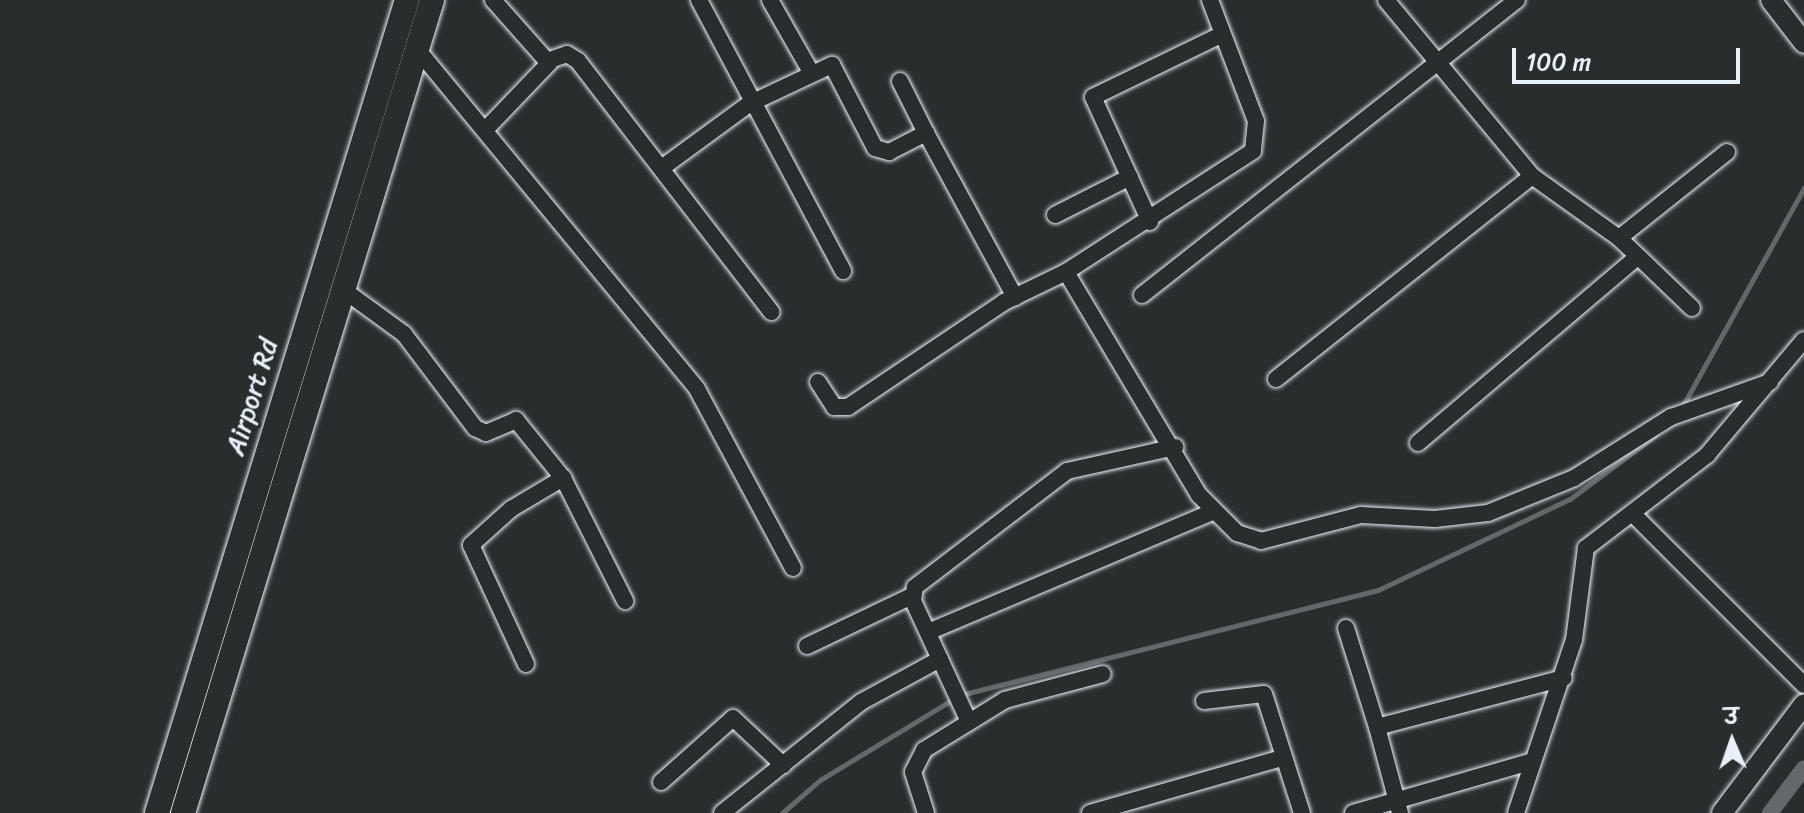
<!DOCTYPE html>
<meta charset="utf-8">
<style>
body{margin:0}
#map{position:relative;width:1804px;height:813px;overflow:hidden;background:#2a2d2e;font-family:Sriracha,"Playpen Sans Deva",sans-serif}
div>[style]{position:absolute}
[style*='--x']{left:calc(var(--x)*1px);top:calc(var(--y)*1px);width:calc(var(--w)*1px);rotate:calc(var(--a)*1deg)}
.stream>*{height:5px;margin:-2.5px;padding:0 2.5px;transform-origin:2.5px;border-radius:2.5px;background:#63686b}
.canal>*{height:16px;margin:-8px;padding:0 8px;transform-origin:8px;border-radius:8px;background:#63686b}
.roads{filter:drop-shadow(0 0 2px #e8f1f8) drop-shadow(0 0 2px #e8f1f8)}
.minor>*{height:16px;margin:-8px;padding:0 8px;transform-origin:8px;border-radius:8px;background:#2a2d2e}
.tertiary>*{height:20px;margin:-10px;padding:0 10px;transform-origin:10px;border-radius:10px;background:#2a2d2e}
.primary>*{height:24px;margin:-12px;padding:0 12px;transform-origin:12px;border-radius:12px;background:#2a2d2e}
span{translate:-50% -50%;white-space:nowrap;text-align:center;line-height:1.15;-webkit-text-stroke:6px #2a2d2e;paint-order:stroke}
.street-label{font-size:26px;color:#e8f1f8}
.north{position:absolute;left:1692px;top:701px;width:80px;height:80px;-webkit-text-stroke:6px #2a2d2e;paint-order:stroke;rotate:358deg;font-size:22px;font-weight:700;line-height:32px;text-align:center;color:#e8f1f8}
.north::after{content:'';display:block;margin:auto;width:28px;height:36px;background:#e8f1f8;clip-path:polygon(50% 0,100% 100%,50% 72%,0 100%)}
.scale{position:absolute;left:1512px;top:48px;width:228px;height:36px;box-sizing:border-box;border:4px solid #e8f1f8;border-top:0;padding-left:10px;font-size:24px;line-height:28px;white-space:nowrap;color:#e8f1f8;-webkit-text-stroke:6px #2a2d2e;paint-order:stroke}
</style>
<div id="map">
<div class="stream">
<i style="--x:1682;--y:407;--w:251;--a:-60.9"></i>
<i style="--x:782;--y:813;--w:50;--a:-41"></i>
<i style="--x:820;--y:780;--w:164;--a:-31.3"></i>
<i style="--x:960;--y:695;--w:431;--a:-14.1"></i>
<i style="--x:1378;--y:590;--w:212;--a:-25.4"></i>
<i style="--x:1570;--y:499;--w:107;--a:-36.7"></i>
</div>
<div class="canal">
<i style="--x:1770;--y:813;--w:56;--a:-52.9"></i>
</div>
<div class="roads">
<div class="minor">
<i style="--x:493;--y:0;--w:81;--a:48.5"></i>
<i style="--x:547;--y:61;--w:21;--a:-19"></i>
<i style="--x:567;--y:54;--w:13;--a:32"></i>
<i style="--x:578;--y:61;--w:317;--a:52.4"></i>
<i style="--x:699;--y:0;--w:307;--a:62"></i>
<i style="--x:770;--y:0;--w:85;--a:60.4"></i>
<i style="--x:1210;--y:0;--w:129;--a:69.2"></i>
<i style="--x:1256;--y:121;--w:30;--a:96"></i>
<i style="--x:1253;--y:151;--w:223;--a:147.1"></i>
<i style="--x:1066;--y:272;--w:260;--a:59.2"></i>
<i style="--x:1199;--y:495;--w:54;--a:45"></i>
<i style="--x:1237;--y:533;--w:25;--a:18"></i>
<i style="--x:1261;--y:541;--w:103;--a:-14.6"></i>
<i style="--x:1361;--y:515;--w:74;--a:3.1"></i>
<i style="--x:1435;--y:519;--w:53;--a:-6.5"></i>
<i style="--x:1488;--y:513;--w:93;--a:-22.1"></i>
<i style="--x:1574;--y:478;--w:115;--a:-32.2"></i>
<i style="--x:1671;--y:417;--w:105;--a:-19.5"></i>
<i style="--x:1386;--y:0;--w:229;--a:50.3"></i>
<i style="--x:1532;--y:176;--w:107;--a:35.5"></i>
<i style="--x:1619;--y:238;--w:101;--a:43.8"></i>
<i style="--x:417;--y:49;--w:440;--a:50.5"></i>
<i style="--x:697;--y:389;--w:203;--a:61.8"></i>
<i style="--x:487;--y:128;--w:91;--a:-46.3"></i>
<i style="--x:926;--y:133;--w:187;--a:61.5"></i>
<i style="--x:663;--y:167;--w:107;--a:-36.2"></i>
<i style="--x:749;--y:104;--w:92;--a:-25.2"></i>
<i style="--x:832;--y:65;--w:93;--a:62.6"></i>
<i style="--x:875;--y:148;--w:15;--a:16"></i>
<i style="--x:889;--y:152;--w:42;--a:-27.2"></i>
<i style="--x:926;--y:133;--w:58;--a:-116.6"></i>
<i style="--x:1055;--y:215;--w:84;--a:-26.9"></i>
<i style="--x:1150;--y:222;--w:137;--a:-114.5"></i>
<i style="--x:1093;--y:97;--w:144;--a:-25.9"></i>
<i style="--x:1619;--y:238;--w:138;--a:-38.5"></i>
<i style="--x:345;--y:291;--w:73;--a:36.1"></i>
<i style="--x:404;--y:334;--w:118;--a:52.9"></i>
<i style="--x:475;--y:428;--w:12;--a:24"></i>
<i style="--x:486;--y:433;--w:33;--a:-23"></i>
<i style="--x:516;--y:420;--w:75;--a:51"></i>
<i style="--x:1142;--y:295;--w:477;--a:-38.2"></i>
<i style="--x:1276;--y:379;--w:327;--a:-38.4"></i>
<i style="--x:818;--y:382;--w:30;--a:57"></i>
<i style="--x:834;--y:407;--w:14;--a:0"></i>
<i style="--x:848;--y:407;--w:188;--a:-33.9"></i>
<i style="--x:1004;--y:302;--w:69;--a:-25.8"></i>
<i style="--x:1418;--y:443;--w:287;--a:-40.3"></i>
<i style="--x:1632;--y:513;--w:243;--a:45"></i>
<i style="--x:1346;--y:628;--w:104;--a:72.6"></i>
<i style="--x:1377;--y:727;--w:193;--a:-14.7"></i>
<i style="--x:928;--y:632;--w:306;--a:-22.9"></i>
<i style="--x:807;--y:646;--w:116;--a:-25.5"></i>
<i style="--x:526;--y:664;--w:131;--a:-114.8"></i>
<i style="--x:471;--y:545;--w:54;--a:-42"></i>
<i style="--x:511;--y:509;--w:61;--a:-30.8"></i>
<i style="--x:563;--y:478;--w:138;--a:63.2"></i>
<i style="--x:1204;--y:701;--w:60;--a:-6.7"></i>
<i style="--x:1264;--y:694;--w:125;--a:72.3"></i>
<i style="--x:969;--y:722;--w:133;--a:-114.8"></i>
<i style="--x:913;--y:601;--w:14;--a:-82"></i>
<i style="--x:915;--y:587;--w:191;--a:-37.3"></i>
<i style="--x:1067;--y:471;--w:111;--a:-12.5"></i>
<i style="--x:1377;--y:727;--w:89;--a:75"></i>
<i style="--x:661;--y:782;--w:96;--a:-41.6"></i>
<i style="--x:733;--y:718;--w:69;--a:43.2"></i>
<i style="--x:722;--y:813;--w:178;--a:-38.6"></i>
<i style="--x:861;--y:702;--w:90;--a:-28.6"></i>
<i style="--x:926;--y:813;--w:43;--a:-107.6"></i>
<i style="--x:913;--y:772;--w:25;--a:-63"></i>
<i style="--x:924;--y:750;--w:95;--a:-31.7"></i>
<i style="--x:1005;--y:700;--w:101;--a:-14.9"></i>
<i style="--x:1090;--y:813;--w:200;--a:-16"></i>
<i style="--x:1353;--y:813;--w:184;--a:-16.1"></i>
<i style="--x:1516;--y:813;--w:182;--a:-71.5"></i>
<i style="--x:1574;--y:640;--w:93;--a:-82.6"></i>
<i style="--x:1586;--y:548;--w:153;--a:-37.5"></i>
<i style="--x:1707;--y:455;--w:150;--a:-49.9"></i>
</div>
<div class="tertiary">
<i style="--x:1771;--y:0;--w:54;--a:52.5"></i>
<i style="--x:1722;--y:813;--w:136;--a:-53"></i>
</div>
<div class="primary">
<i style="--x:157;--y:813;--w:851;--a:-72.91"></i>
<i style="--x:183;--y:813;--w:850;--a:-72.97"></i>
</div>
</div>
<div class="street-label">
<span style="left:252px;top:397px;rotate:-73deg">Airport Rd</span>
</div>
<div class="north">उ</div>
<div class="scale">100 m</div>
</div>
